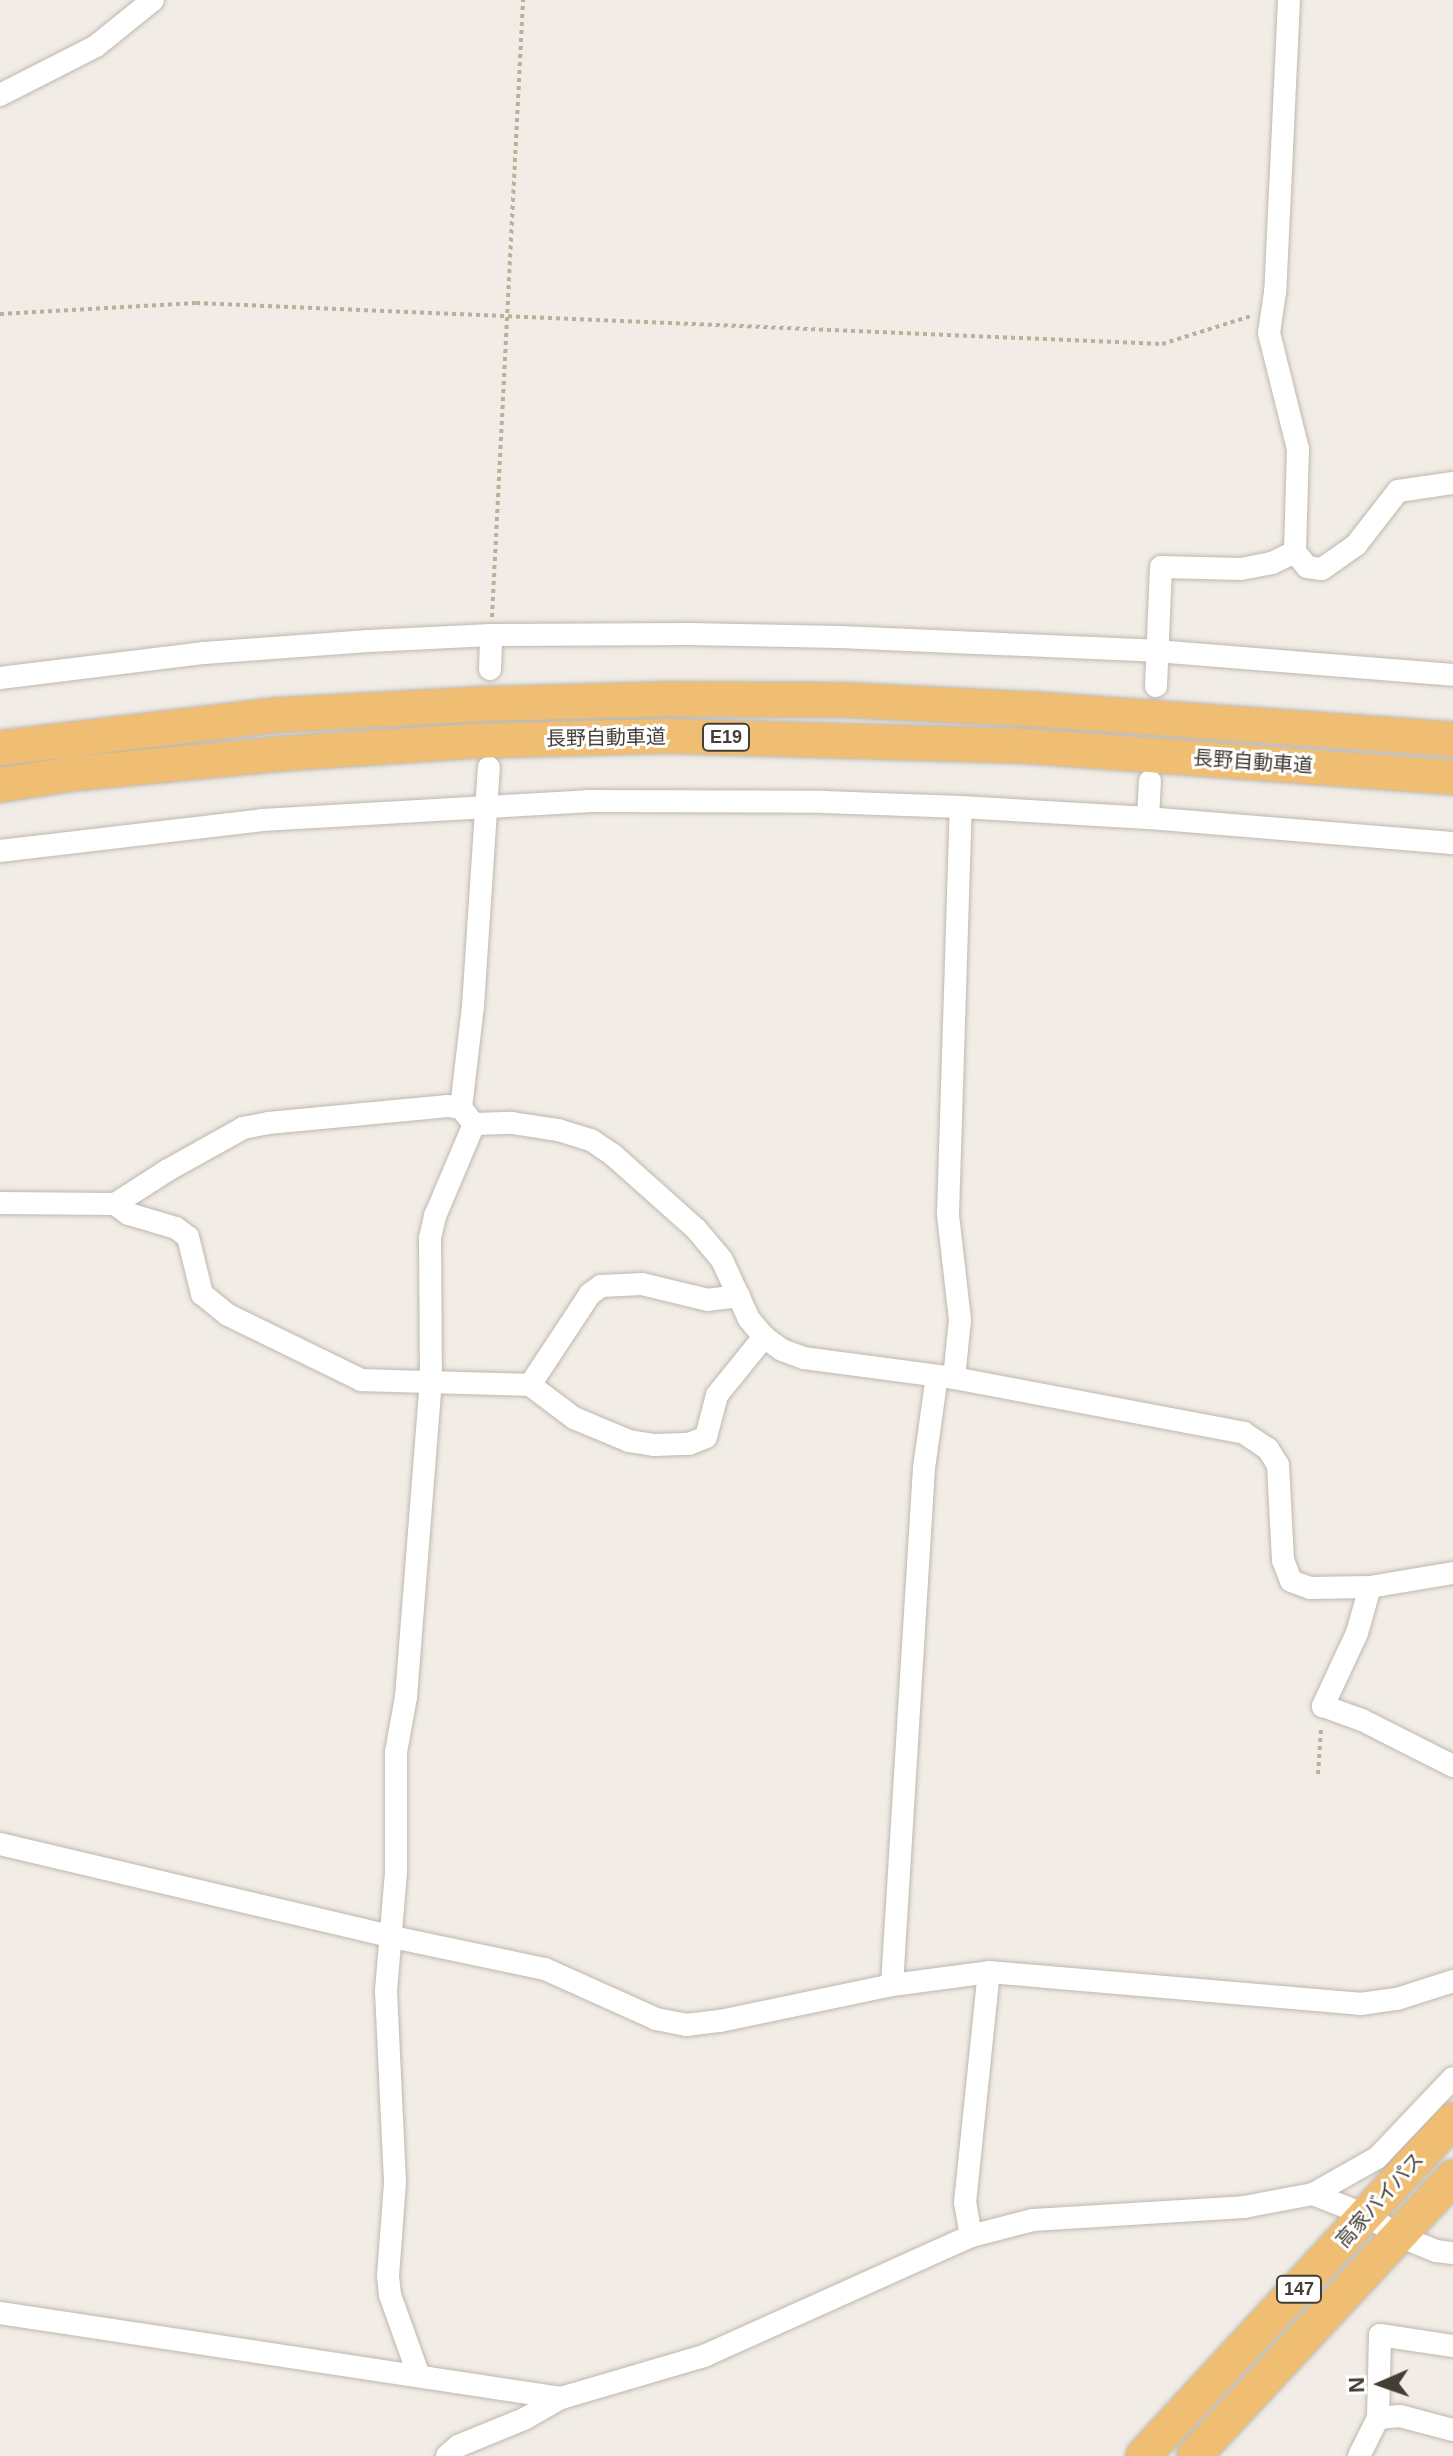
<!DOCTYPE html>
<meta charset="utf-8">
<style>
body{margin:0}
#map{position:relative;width:1453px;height:2456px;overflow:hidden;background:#f1ede6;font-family:Helvetica,"Noto Sans JP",sans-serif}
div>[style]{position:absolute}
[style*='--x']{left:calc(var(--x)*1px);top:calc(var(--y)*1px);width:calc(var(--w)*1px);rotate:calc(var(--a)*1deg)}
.path>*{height:4px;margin-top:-2px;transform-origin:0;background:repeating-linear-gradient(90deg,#bcaf9c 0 4px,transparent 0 8px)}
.roads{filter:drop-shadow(0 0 2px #bfb7ad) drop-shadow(0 0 2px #bfb7ad)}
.minor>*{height:22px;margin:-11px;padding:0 11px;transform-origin:11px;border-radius:11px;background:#fff}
.highway>*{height:34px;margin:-17px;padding:0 17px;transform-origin:17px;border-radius:17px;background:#efbe73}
span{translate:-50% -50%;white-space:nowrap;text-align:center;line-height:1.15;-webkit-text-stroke:6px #fff;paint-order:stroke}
.shield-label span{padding:2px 6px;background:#fff;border:2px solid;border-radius:6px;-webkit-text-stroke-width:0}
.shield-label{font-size:18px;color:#433d36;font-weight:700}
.street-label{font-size:20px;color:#433d36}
.north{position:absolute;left:1341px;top:2344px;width:80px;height:80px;-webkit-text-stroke:6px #fff;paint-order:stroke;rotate:268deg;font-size:22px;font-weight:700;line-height:32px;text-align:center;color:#433d36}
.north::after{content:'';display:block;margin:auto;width:28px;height:36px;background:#433d36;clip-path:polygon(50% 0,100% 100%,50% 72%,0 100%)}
</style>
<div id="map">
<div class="path">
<i style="--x:0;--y:314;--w:196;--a:-3.2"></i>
<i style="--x:196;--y:303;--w:967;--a:2.43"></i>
<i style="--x:1162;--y:344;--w:93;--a:-17.5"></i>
<i style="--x:492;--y:617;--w:618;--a:-87.12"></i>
<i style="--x:1318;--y:1774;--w:45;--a:-86.2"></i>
</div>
<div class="roads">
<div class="minor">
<i style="--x:1289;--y:0;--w:292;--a:92.7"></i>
<i style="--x:1275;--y:292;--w:41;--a:98.3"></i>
<i style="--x:1269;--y:333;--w:120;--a:76"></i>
<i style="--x:1298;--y:449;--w:103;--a:91.7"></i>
<i style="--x:1295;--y:552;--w:19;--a:51"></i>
<i style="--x:1307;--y:567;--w:15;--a:8"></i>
<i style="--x:1322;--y:569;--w:42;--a:-35.2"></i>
<i style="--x:1356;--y:545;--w:68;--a:-52.1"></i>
<i style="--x:1398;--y:491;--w:56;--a:-8.3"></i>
<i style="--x:0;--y:95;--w:108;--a:-27"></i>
<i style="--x:96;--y:46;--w:73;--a:-38.9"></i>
<i style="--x:490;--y:669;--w:34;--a:-88"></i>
<i style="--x:0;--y:678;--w:206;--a:-7"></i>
<i style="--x:204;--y:653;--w:165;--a:-4.2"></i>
<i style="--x:369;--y:641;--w:122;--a:-2.8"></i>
<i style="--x:491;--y:635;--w:199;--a:-0.3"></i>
<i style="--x:690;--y:634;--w:150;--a:1.1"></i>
<i style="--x:840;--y:637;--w:316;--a:2.5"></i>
<i style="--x:1156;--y:651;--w:298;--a:4.6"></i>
<i style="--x:1156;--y:686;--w:119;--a:-87.6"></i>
<i style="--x:1161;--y:567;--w:80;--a:1.4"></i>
<i style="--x:1241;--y:569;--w:32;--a:-11"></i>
<i style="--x:1272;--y:563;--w:25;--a:-26"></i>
<i style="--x:1148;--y:818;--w:37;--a:-87"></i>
<i style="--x:0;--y:851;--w:264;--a:-6.7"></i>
<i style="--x:262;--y:820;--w:326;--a:-3.3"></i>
<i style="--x:587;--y:801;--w:237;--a:0.2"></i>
<i style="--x:824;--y:802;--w:137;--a:2.1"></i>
<i style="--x:961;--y:807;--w:187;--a:3.4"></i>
<i style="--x:1148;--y:818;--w:306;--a:4.7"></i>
<i style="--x:461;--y:1108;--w:103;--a:-83.3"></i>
<i style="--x:473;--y:1006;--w:239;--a:-86.2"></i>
<i style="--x:0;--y:1203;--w:115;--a:0.5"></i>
<i style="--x:115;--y:1204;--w:63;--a:-32.7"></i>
<i style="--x:168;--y:1170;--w:86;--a:-29.2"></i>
<i style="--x:243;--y:1128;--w:25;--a:-11"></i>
<i style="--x:268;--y:1123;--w:181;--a:-5.4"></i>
<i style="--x:448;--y:1106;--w:13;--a:9"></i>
<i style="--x:461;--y:1108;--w:21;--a:51"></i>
<i style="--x:474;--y:1124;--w:38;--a:-2"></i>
<i style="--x:512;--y:1123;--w:47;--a:8.7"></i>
<i style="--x:558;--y:1130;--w:34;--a:17"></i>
<i style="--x:591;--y:1140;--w:27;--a:34"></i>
<i style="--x:613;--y:1155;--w:111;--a:41.7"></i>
<i style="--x:696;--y:1229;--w:40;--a:50"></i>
<i style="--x:722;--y:1260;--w:65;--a:65.4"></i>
<i style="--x:749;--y:1319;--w:23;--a:50"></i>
<i style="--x:764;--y:1337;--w:22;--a:36"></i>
<i style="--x:782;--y:1350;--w:23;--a:20"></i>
<i style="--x:804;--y:1358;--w:151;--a:7.6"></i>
<i style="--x:954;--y:1378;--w:295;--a:10.7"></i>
<i style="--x:1244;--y:1433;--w:29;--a:34"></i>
<i style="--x:1268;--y:1449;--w:19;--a:58"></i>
<i style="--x:1278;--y:1465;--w:95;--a:87"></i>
<i style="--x:1283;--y:1560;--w:22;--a:69"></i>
<i style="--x:1291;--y:1581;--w:20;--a:20"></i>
<i style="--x:1310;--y:1588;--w:60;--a:-1"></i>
<i style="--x:1370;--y:1587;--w:84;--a:-9.6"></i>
<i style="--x:115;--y:1204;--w:17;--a:36"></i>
<i style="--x:129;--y:1214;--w:49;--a:16.6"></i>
<i style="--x:176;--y:1228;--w:15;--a:37"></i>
<i style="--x:188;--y:1237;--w:59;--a:76.2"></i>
<i style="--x:202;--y:1294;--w:33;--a:39"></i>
<i style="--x:228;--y:1315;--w:148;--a:26"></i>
<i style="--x:361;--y:1380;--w:169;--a:1.7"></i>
<i style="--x:739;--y:1296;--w:31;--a:173"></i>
<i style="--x:708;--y:1300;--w:68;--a:-166.4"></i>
<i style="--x:642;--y:1284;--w:41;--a:177.2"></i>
<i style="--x:601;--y:1286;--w:14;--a:144"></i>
<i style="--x:590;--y:1294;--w:109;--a:123.4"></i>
<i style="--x:530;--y:1385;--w:55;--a:36.9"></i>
<i style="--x:574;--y:1418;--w:60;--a:22.7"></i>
<i style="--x:629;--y:1441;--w:26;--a:9"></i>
<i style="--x:655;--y:1445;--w:34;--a:-2"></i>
<i style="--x:689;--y:1444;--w:18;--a:-22"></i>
<i style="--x:706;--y:1437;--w:43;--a:-75.3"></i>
<i style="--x:717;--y:1395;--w:75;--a:-51"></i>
<i style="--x:954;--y:1378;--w:58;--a:-84.1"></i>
<i style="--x:960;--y:1320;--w:107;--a:-96.5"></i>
<i style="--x:948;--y:1214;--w:407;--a:-88.2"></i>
<i style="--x:1370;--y:1587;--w:48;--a:105.8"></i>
<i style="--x:1357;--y:1633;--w:81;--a:115"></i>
<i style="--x:1323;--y:1706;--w:41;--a:19.7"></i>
<i style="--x:1362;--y:1720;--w:102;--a:26.8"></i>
<i style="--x:0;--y:1844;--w:399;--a:13.3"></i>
<i style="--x:388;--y:1936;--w:160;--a:11.9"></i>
<i style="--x:545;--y:1969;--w:122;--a:24.2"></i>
<i style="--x:656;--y:2019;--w:31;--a:11"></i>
<i style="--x:686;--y:2025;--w:34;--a:-7"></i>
<i style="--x:720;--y:2021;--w:176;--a:-11.8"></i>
<i style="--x:892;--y:1985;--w:98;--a:-7.6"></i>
<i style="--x:989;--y:1972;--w:372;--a:4.9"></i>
<i style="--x:1360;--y:2004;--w:37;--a:-8"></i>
<i style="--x:1397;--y:1999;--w:59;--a:-17.8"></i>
<i style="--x:892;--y:1985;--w:518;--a:-86.46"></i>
<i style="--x:924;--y:1468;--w:93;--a:-82"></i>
<i style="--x:1313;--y:2194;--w:59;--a:21.8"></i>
<i style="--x:1368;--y:2216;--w:37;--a:33"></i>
<i style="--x:1399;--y:2236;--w:40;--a:22"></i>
<i style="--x:1436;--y:2251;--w:17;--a:7"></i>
<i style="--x:971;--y:2236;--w:34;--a:-100"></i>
<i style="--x:965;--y:2203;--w:232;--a:-84.1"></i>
<i style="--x:0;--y:2313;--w:567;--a:8.62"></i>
<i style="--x:419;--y:2376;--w:86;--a:-109.7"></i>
<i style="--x:390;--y:2295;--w:19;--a:-96"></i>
<i style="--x:388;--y:2276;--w:94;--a:-85.7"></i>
<i style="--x:395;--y:2182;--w:191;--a:-92.7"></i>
<i style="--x:386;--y:1991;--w:119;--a:-85.2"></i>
<i style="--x:396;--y:1872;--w:120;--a:-90"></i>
<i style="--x:396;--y:1752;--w:56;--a:-79.7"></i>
<i style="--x:406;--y:1697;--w:316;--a:-85.5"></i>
<i style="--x:431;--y:1382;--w:144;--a:-90.4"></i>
<i style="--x:430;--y:1238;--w:23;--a:-77"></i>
<i style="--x:435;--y:1216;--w:100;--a:-67"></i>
<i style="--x:1378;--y:2418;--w:83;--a:-88.6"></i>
<i style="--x:1380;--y:2335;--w:74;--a:8.6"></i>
<i style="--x:447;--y:2456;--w:15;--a:-42"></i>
<i style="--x:458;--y:2446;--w:71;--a:-22.2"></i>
<i style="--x:524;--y:2419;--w:43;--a:-29.6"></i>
<i style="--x:561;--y:2398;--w:149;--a:-16.4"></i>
<i style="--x:704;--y:2356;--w:293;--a:-24.2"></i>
<i style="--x:971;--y:2236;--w:64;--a:-14.5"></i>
<i style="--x:1033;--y:2220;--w:211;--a:-3.5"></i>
<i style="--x:1244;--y:2207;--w:70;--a:-10.7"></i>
<i style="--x:1313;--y:2194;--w:73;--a:-29.4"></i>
<i style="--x:1377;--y:2158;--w:110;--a:-46.5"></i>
<i style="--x:1359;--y:2456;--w:42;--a:-63.4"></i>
<i style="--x:1378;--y:2418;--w:22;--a:-5"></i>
<i style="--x:1400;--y:2416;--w:55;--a:14.8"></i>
</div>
<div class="highway">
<i style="--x:0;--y:748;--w:280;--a:-6.8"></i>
<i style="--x:278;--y:715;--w:200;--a:-3.1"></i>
<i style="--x:478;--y:704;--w:186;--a:-1.5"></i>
<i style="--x:664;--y:699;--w:180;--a:0.3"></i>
<i style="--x:844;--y:700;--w:187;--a:2.8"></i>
<i style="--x:1031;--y:709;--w:423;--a:4.1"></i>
<i style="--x:0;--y:785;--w:71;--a:-8.9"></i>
<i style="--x:70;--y:774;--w:208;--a:-5.5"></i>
<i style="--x:277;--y:754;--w:195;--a:-3.8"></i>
<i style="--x:472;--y:741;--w:195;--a:-1.5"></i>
<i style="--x:667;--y:736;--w:359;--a:1.6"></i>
<i style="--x:1026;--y:746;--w:428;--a:4.2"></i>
<i style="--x:1143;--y:2456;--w:457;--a:-47.3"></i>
<i style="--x:1194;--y:2456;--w:381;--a:-47.1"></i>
</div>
</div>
<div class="shield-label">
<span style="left:726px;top:737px">E19</span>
<span style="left:1299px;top:2289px">147</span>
</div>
<div class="street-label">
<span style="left:606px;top:738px;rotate:-1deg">長野自動車道</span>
<span style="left:1253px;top:762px;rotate:4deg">長野自動車道</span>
<span style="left:1380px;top:2200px;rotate:-48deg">高家バイパス</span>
</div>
<div class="north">N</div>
</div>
